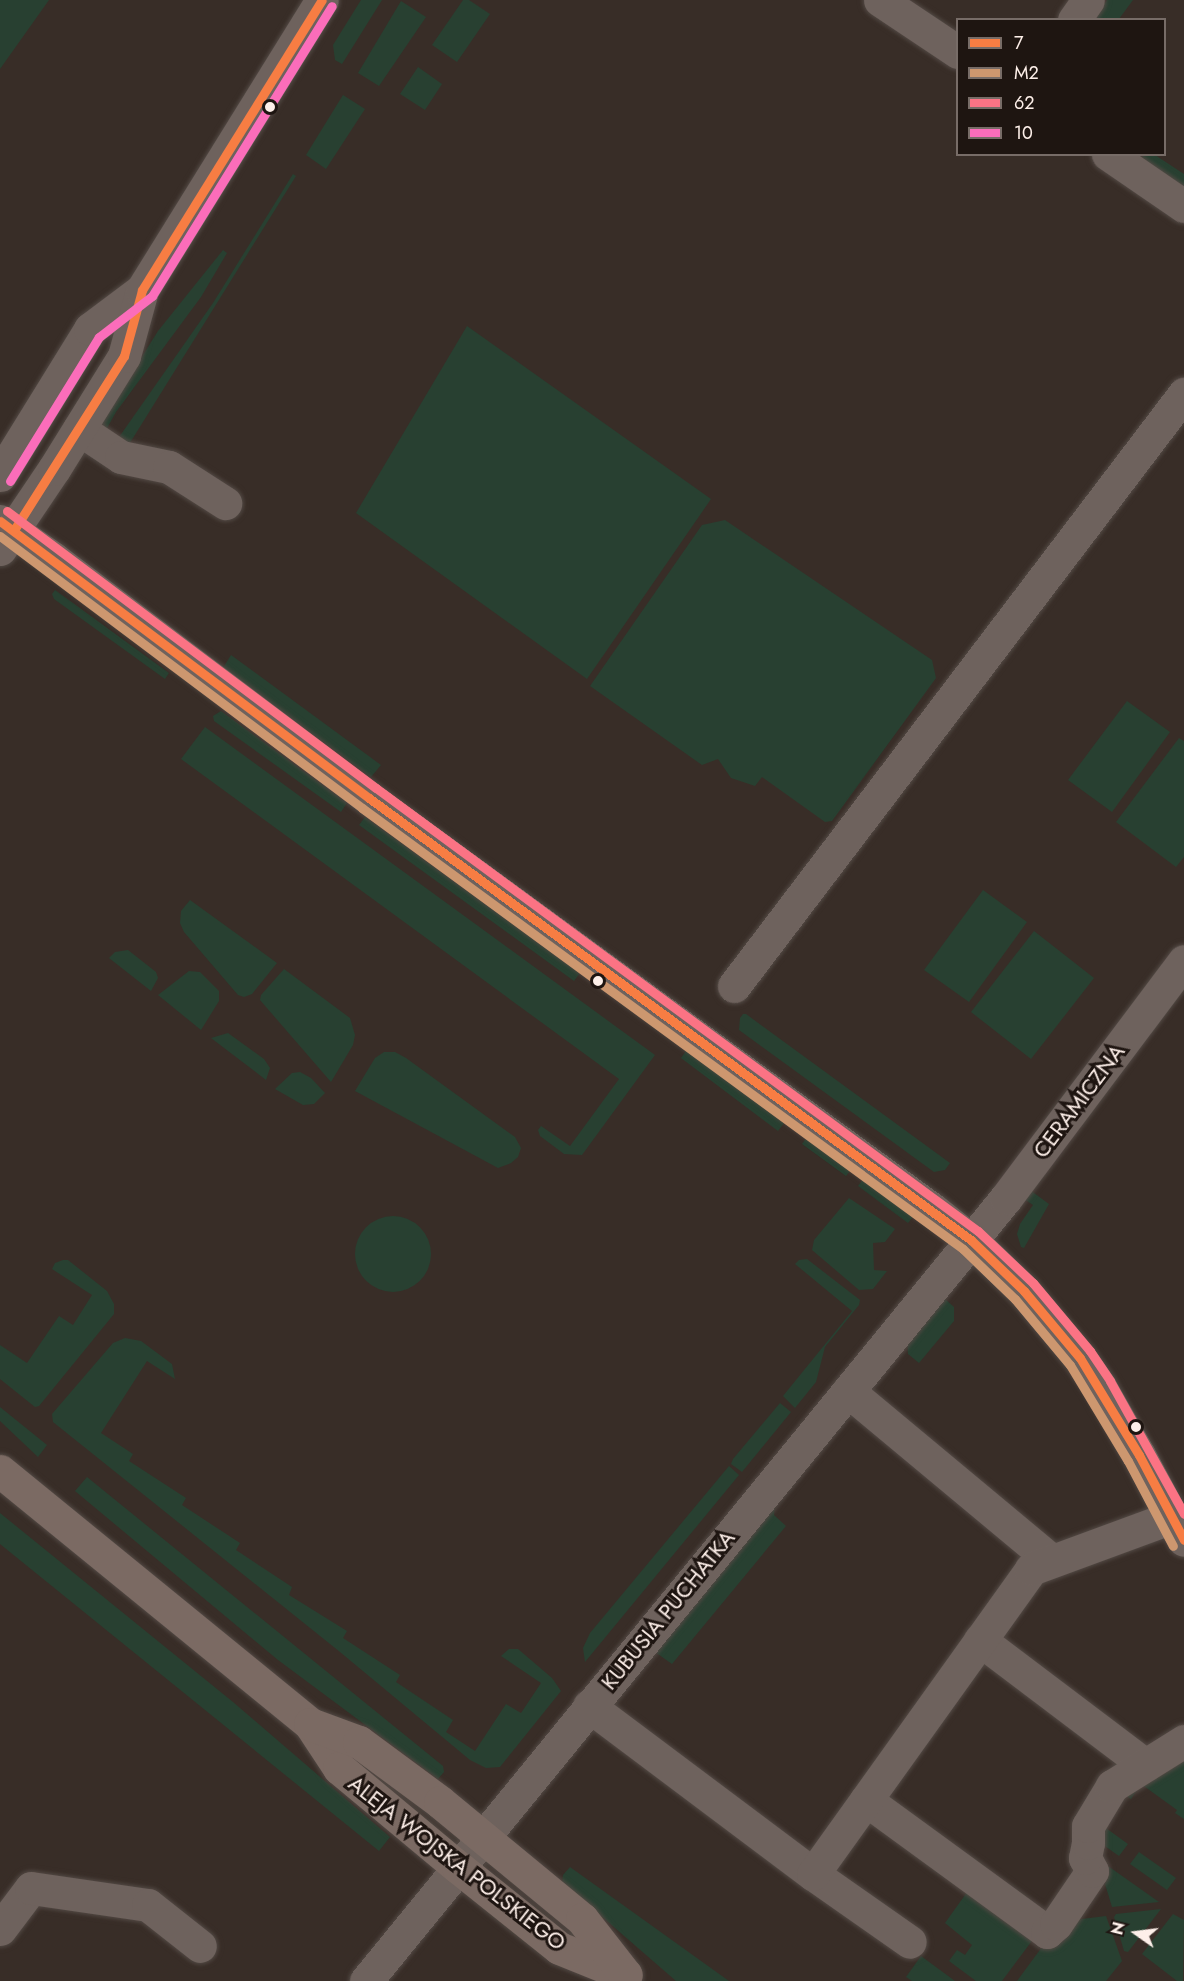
<!DOCTYPE html>
<style>
body{margin:0}
#map{position:relative;width:1184px;height:1981px;overflow:hidden;background:#382d27;font-family:Jost,sans-serif}
div>[style]{position:absolute}
[style*='--x']{left:calc(var(--x)*1px);top:calc(var(--y)*1px);width:calc(var(--w)*1px);rotate:calc(var(--a)*1deg)}
.green>*{inset:0;background:#284031}
.round{border-radius:50%}
.roads{filter:drop-shadow(0 0 2px #524944) drop-shadow(0 0 2px #524944)}
.minor>*{height:33px;margin:-16.5px;padding:0 16.5px;transform-origin:16.5px;border-radius:16.5px;background:#6e625d}
.major>*{height:33px;margin:-16.5px;padding:0 16.5px;transform-origin:16.5px;border-radius:16.5px;background:#7b6a63}
.bus-1>*{height:9px;margin:-4.5px;padding:0 4.5px;transform-origin:4.5px;border-radius:4.5px;background:#f77d43}
.bus-2>*{height:9px;margin:-4.5px;padding:0 4.5px;transform-origin:4.5px;border-radius:4.5px;background:#cd976f}
.bus-3>*{height:9px;margin:-4.5px;padding:0 4.5px;transform-origin:4.5px;border-radius:4.5px;background:#fb7384}
.bus-4>*{height:9px;margin:-4.5px;padding:0 4.5px;transform-origin:4.5px;border-radius:4.5px;background:#fb6dba}
.dots>*{width:16px;height:16px;translate:-50% -50%;box-sizing:border-box;border:3px solid #1e1511;border-radius:50%}
span{translate:-50% -50%;white-space:nowrap;text-align:center;line-height:1.15;-webkit-text-stroke:6px #1e1511;paint-order:stroke}
.street-label{font-size:22px;color:#fdefe9}
.legend{position:absolute;left:956px;top:18px;width:210px;height:138px;box-sizing:border-box;background:#1e1511;border:2px solid #776c67;margin:0;padding:8px 10px;list-style:none;font-size:18px;color:#fdefe9}
.legend li{display:flex;align-items:center;gap:12px;height:30px}
.legend b{width:30px;border:2px solid #776c67}
.north{position:absolute;left:1106px;top:1903px;width:60px;height:60px;-webkit-text-stroke:4px #1e1511;paint-order:stroke;rotate:284deg;font-size:16px;font-weight:700;line-height:24px;text-align:center;color:#fdefe9}
.north::after{content:'';display:block;margin:auto;width:21px;height:27px;background:#fdefe9;clip-path:polygon(50% 0,100% 100%,50% 72%,0 100%)}
</style>
<div id="map">
<div class="green">
<i style="clip-path:polygon(0 0,49px 0,0 69px)"></i>
<i style="clip-path:polygon(361px 0,382px 0,342px 64px,335px 60px,333px 45px)"></i>
<i style="clip-path:polygon(463px 0,469px 0,490px 14px,457px 62px,432px 45px)"></i>
<i style="clip-path:polygon(1107px 0,1133px 0,1119px 19px,1093px 20px)"></i>
<i style="clip-path:polygon(401px 1px,426px 17px,379px 86px,358px 73px)"></i>
<i style="clip-path:polygon(418px 67px,442px 84px,425px 110px,400px 94px)"></i>
<i style="clip-path:polygon(343px 95px,365px 109px,326px 169px,306px 155px)"></i>
<i style="clip-path:polygon(1143px 155px,1155px 155px,1184px 174px,1184px 187px,1142px 159px)"></i>
<i style="clip-path:polygon(293px 174px,296px 176px,128px 446px,117px 440px,213px 303px)"></i>
<i style="clip-path:polygon(223px 250px,227px 253px,201px 297px,116px 412px,106px 430px,103px 429px,101px 422px,158px 331px)"></i>
<i style="clip-path:polygon(467px 326px,711px 499px,587px 679px,356px 513px)"></i>
<i style="clip-path:polygon(725px 520px,932px 660px,936px 678px,832px 821px,825px 822px,762px 777px,755px 786px,731px 778px,718px 759px,702px 765px,590px 686px,702px 525px)"></i>
<i style="clip-path:polygon(55px 590px,169px 673px,165px 679px,54px 599px,52px 594px)"></i>
<i style="clip-path:polygon(231px 655px,381px 765px,371px 777px,223px 668px)"></i>
<i style="clip-path:polygon(1127px 701px,1170px 732px,1112px 812px,1068px 780px)"></i>
<i style="clip-path:polygon(221px 711px,347px 803px,341px 812px,214px 721px,213px 716px)"></i>
<i style="clip-path:polygon(205px 727px,655px 1055px,582px 1155px,564px 1154px,540px 1136px,538px 1130px,541px 1126px,570px 1146px,619px 1079px,181px 759px)"></i>
<i style="clip-path:polygon(1179px 738px,1184px 741px,1184px 857px,1176px 867px,1116px 822px)"></i>
<i style="clip-path:polygon(365px 817px,580px 973px,574px 981px,359px 825px)"></i>
<i style="clip-path:polygon(983px 890px,1027px 922px,969px 1002px,924px 970px)"></i>
<i style="clip-path:polygon(190px 900px,277px 963px,252px 994px,244px 997px,238px 995px,184px 932px,180px 923px,181px 911px)"></i>
<i style="clip-path:polygon(1034px 931px,1094px 978px,1031px 1059px,971px 1012px)"></i>
<i style="clip-path:polygon(128px 950px,156px 972px,158px 978px,151px 991px,109px 958px,115px 952px)"></i>
<i style="clip-path:polygon(284px 969px,350px 1018px,355px 1035px,353px 1045px,331px 1082px,260px 1000px,261px 995px)"></i>
<i style="clip-path:polygon(189px 971px,200px 972px,219px 991px,219px 1001px,201px 1030px,158px 995px)"></i>
<i style="clip-path:polygon(743px 1014px,746px 1014px,950px 1163px,945px 1170px,934px 1172px,739px 1030px,740px 1018px)"></i>
<i style="clip-path:polygon(228px 1033px,264px 1059px,270px 1068px,266px 1080px,211px 1038px)"></i>
<i style="clip-path:polygon(686px 1051px,785px 1122px,778px 1131px,681px 1058px)"></i>
<i style="clip-path:polygon(384px 1052px,395px 1052px,406px 1058px,515px 1137px,521px 1148px,518px 1157px,511px 1163px,498px 1168px,355px 1091px,375px 1058px)"></i>
<i style="clip-path:polygon(300px 1072px,311px 1078px,325px 1093px,314px 1104px,303px 1105px,275px 1089px,292px 1073px)"></i>
<i style="clip-path:polygon(807px 1137px,851px 1170px,846px 1176px,802px 1144px)"></i>
<i style="clip-path:polygon(863px 1179px,913px 1217px,908px 1223px,858px 1186px)"></i>
<i style="clip-path:polygon(1030px 1190px,1049px 1204px,1024px 1248px,1021px 1247px,1017px 1234px,1020px 1224px,1033px 1205px,1024px 1199px)"></i>
<i style="clip-path:polygon(849px 1198px,895px 1229px,885px 1242px,873px 1243px,874px 1270px,887px 1271px,873px 1289px,859px 1290px,812px 1250px,814px 1240px)"></i>
<i class="round" style="left:355px;top:1216px;width:76px;height:76px"></i>
<i style="clip-path:polygon(807px 1259px,860px 1300px,859px 1305px,825px 1347px,816px 1382px,795px 1408px,783px 1396px,852px 1311px,795px 1264px,799px 1260px)"></i>
<i style="clip-path:polygon(63px 1260px,68px 1260px,107px 1291px,114px 1304px,114px 1314px,39px 1406px,35px 1407px,0 1379px,0 1345px,27px 1363px,59px 1316px,73px 1325px,92px 1295px,52px 1269px,55px 1263px)"></i>
<i style="clip-path:polygon(944px 1298px,954px 1307px,954px 1321px,919px 1363px,908px 1354px,907px 1342px)"></i>
<i style="clip-path:polygon(125px 1338px,141px 1341px,172px 1364px,175px 1379px,147px 1361px,101px 1433px,133px 1454px,129px 1461px,186px 1498px,182px 1505px,240px 1543px,236px 1550px,292px 1587px,289px 1595px,347px 1631px,343px 1638px,400px 1675px,396px 1682px,453px 1720px,446px 1732px,475px 1751px,506px 1704px,521px 1713px,541px 1683px,501px 1656px,509px 1649px,518px 1649px,552px 1678px,561px 1691px,500px 1767px,486px 1768px,470px 1760px,340px 1652px,53px 1422px,52px 1414px,113px 1343px)"></i>
<i style="clip-path:polygon(780px 1403px,791px 1412px,742px 1472px,731px 1464px,733px 1459px)"></i>
<i style="clip-path:polygon(0 1407px,47px 1445px,38px 1457px,0 1421px)"></i>
<i style="clip-path:polygon(729px 1466px,739px 1475px,585px 1662px,583px 1648px,590px 1633px)"></i>
<i style="clip-path:polygon(87px 1477px,443px 1766px,444px 1772px,438px 1779px,278px 1660px,75px 1491px)"></i>
<i style="clip-path:polygon(775px 1505px,774px 1515px,786px 1526px,672px 1664px,655px 1652px)"></i>
<i style="clip-path:polygon(0 1513px,233px 1702px,390px 1837px,379px 1851px,0 1544px)"></i>
<i style="clip-path:polygon(1184px 1750px,1184px 1819px,1175px 1813px,1177px 1810px,1141px 1784px,1131px 1799px,1125px 1795px,1103px 1826px,1128px 1844px,1119px 1856px,1096px 1840px,1097px 1819px,1116px 1793px)"></i>
<i style="clip-path:polygon(1139px 1852px,1176px 1878px,1167px 1890px,1130px 1864px)"></i>
<i style="clip-path:polygon(1108px 1866px,1159px 1902px,1112px 1907px,1102px 1874px)"></i>
<i style="clip-path:polygon(570px 1867px,729px 1981px,676px 1981px,562px 1882px,563px 1875px)"></i>
<i style="clip-path:polygon(970px 1888px,1037px 1934px,1002px 1981px,976px 1981px,949px 1961px,957px 1950px,965px 1955px,972px 1945px,945px 1923px)"></i>
<i style="clip-path:polygon(1161px 1909px,1128px 1952px,1124px 1951px,1114px 1917px,1116px 1914px)"></i>
<i style="clip-path:polygon(1173px 1914px,1184px 1920px,1183px 1981px,1177px 1981px,1142px 1954px)"></i>
<i style="clip-path:polygon(1106px 1916px,1122px 1961px,1106px 1981px,1017px 1981px,1042px 1947px,1066px 1921px)"></i>
<i style="clip-path:polygon(921px 1956px,955px 1981px,912px 1981px,906px 1977px)"></i>
</div>
<div class="roads">
<div class="minor">
<i style="--x:880;--y:0;--w:94;--a:33.7"></i>
<i style="--x:1074;--y:20;--w:24;--a:-55"></i>
<i style="--x:1108;--y:154;--w:92;--a:34.4"></i>
<i style="--x:79;--y:429;--w:50;--a:33.7"></i>
<i style="--x:121;--y:457;--w:49;--a:11.8"></i>
<i style="--x:169;--y:467;--w:67;--a:32.7"></i>
<i style="--x:0;--y:475;--w:172;--a:-58.3"></i>
<i style="--x:90;--y:329;--w:65;--a:-36.9"></i>
<i style="--x:0;--y:521;--w:66;--a:35.1"></i>
<i style="--x:54;--y:559;--w:395;--a:37.2"></i>
<i style="--x:369;--y:798;--w:697;--a:36.13"></i>
<i style="--x:932;--y:1209;--w:50;--a:38.5"></i>
<i style="--x:971;--y:1240;--w:74;--a:43.9"></i>
<i style="--x:1024;--y:1291;--w:87;--a:50.1"></i>
<i style="--x:1080;--y:1358;--w:35;--a:55"></i>
<i style="--x:1100;--y:1387;--w:78;--a:60.2"></i>
<i style="--x:1139;--y:1455;--w:96;--a:62.1"></i>
<i style="--x:0;--y:549;--w:97;--a:-56"></i>
<i style="--x:54;--y:469;--w:133;--a:-58.2"></i>
<i style="--x:124;--y:356;--w:68;--a:-74.7"></i>
<i style="--x:142;--y:290;--w:341;--a:-58.2"></i>
<i style="--x:734;--y:986;--w:744;--a:-52.76"></i>
<i style="--x:848;--y:1391;--w:264;--a:39.8"></i>
<i style="--x:980;--y:1640;--w:207;--a:37.1"></i>
<i style="--x:589;--y:1706;--w:280;--a:36.9"></i>
<i style="--x:813;--y:1874;--w:118;--a:35"></i>
<i style="--x:866;--y:1800;--w:224;--a:36.1"></i>
<i style="--x:1047;--y:1932;--w:12;--a:-42"></i>
<i style="--x:1056;--y:1924;--w:64;--a:-55.8"></i>
<i style="--x:1092;--y:1871;--w:15;--a:-118"></i>
<i style="--x:1085;--y:1858;--w:15;--a:-79"></i>
<i style="--x:1088;--y:1843;--w:17;--a:-90"></i>
<i style="--x:1088;--y:1826;--w:47;--a:-59"></i>
<i style="--x:1112;--y:1786;--w:85;--a:-32"></i>
<i style="--x:813;--y:1874;--w:375;--a:-54.4"></i>
<i style="--x:1031;--y:1569;--w:150;--a:-20.2"></i>
<i style="--x:0;--y:1929;--w:51;--a:-52.9"></i>
<i style="--x:31;--y:1888;--w:118;--a:8.3"></i>
<i style="--x:148;--y:1905;--w:66;--a:38.3"></i>
<i style="--x:366;--y:1981;--w:1011;--a:-50.74"></i>
<i style="--x:1006;--y:1198;--w:296;--a:-53.1"></i>
</div>
<div class="major">
<i style="--x:0;--y:1471;--w:400;--a:39.2"></i>
<i style="--x:310;--y:1724;--w:53;--a:56.6"></i>
<i style="--x:339;--y:1768;--w:155;--a:39.8"></i>
<i style="--x:458;--y:1867;--w:129;--a:38.7"></i>
<i style="--x:559;--y:1948;--w:72;--a:21.9"></i>
<i style="--x:310;--y:1724;--w:52;--a:20.2"></i>
<i style="--x:359;--y:1742;--w:101;--a:36.5"></i>
<i style="--x:440;--y:1802;--w:184;--a:39.5"></i>
<i style="--x:582;--y:1919;--w:70;--a:52"></i>
</div>
</div>
<div class="bus-1">
<i style="--x:0;--y:521;--w:461;--a:36.9"></i>
<i style="--x:369;--y:798;--w:747;--a:36.29"></i>
<i style="--x:971;--y:1240;--w:74;--a:43.9"></i>
<i style="--x:1024;--y:1291;--w:87;--a:50.1"></i>
<i style="--x:1080;--y:1358;--w:114;--a:58.7"></i>
<i style="--x:1139;--y:1455;--w:96;--a:62.1"></i>
<i style="--x:14;--y:530;--w:206;--a:-57.7"></i>
<i style="--x:124;--y:356;--w:68;--a:-74.7"></i>
<i style="--x:142;--y:290;--w:341;--a:-58.2"></i>
</div>
<div class="bus-2">
<i style="--x:0;--y:536;--w:453;--a:36.9"></i>
<i style="--x:362;--y:808;--w:745;--a:36.27"></i>
<i style="--x:963;--y:1249;--w:72;--a:43.9"></i>
<i style="--x:1015;--y:1299;--w:86;--a:50.2"></i>
<i style="--x:1070;--y:1365;--w:112;--a:58.9"></i>
<i style="--x:1128;--y:1461;--w:96;--a:62.1"></i>
</div>
<div class="bus-3">
<i style="--x:7;--y:511;--w:461;--a:36.9"></i>
<i style="--x:376;--y:788;--w:747;--a:36.35"></i>
<i style="--x:978;--y:1231;--w:76;--a:43.4"></i>
<i style="--x:1033;--y:1283;--w:89;--a:50"></i>
<i style="--x:1090;--y:1351;--w:36;--a:56"></i>
<i style="--x:1110;--y:1381;--w:152;--a:60.9"></i>
</div>
<div class="bus-4">
<i style="--x:10;--y:481;--w:169;--a:-58.3"></i>
<i style="--x:99;--y:337;--w:67;--a:-37.7"></i>
<i style="--x:152;--y:296;--w:341;--a:-58.2"></i>
</div>
<div class="dots">
<i style="left:270px;top:107px;background:#fdefe9"></i>
<i style="left:598px;top:981px;background:#fdefe9"></i>
<i style="left:1136px;top:1427px;background:#fdefe9"></i>
</div>
<div class="street-label">
<span style="left:1079px;top:1101px;rotate:-53deg">CERAMICZNA</span>
<span style="left:668px;top:1610px;rotate:-51deg">KUBUSIA PUCHATKA</span>
<span style="left:457px;top:1863px;rotate:38deg">ALEJA WOJSKA POLSKIEGO</span>
</div>
<ul class="legend">
<li><b style="height:8px;background:#f77d43"></b>7</li>
<li><b style="height:8px;background:#cd976f"></b>M2</li>
<li><b style="height:8px;background:#fb7384"></b>62</li>
<li><b style="height:8px;background:#fb6dba"></b>10</li>
</ul>
<div class="north">N</div>
</div>
